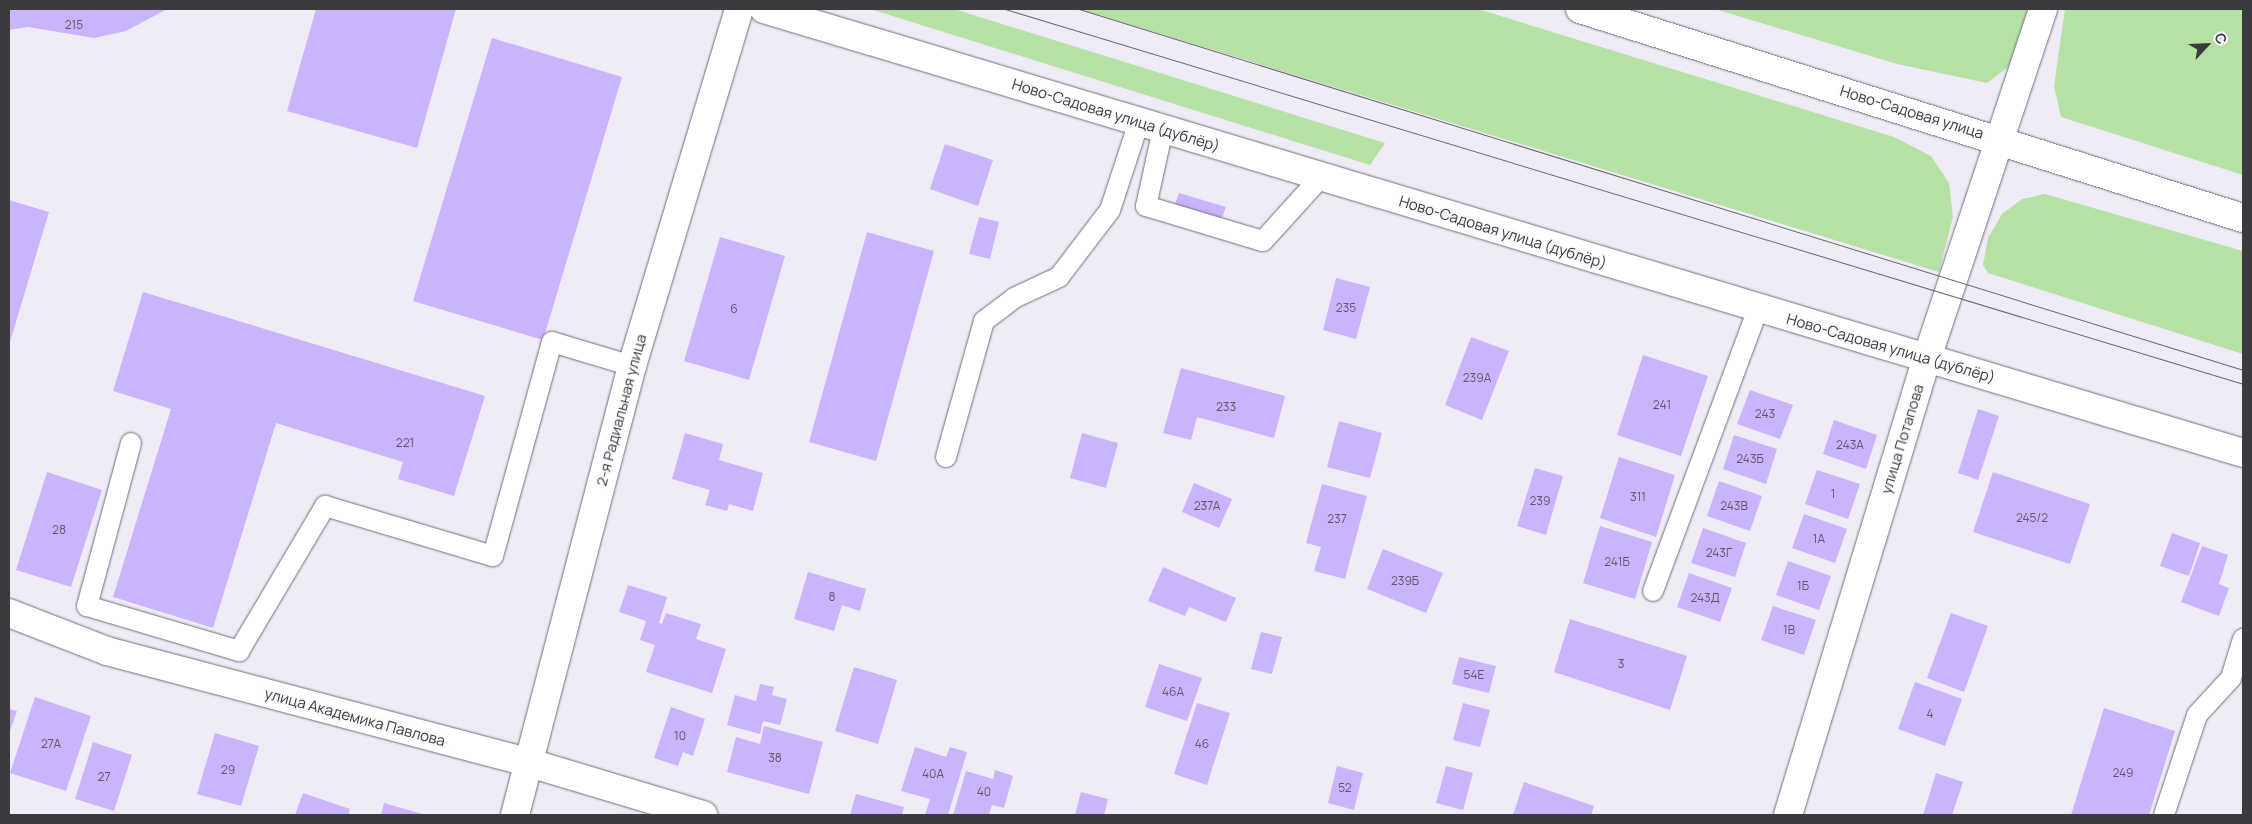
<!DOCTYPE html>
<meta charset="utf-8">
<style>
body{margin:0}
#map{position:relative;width:2252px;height:824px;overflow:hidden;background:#efecf8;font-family:Manrope,sans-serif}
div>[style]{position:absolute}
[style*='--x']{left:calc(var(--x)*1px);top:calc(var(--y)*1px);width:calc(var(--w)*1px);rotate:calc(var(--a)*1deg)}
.green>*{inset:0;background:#b5e1a4}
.building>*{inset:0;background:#cab4fb}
.roads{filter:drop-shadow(0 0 1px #716e78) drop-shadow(0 0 1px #716e78)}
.service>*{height:20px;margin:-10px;padding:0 10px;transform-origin:10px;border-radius:10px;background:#fff}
.minor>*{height:28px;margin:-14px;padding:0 14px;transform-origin:14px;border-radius:14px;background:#fff}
.tertiary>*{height:28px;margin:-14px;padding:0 14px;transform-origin:14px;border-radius:14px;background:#fff}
.primary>*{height:28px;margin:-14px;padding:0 14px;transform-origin:14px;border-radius:14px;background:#fff}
.tram>*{height:1px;margin:-0.5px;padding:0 0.5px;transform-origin:0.5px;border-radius:0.5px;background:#6a686f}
span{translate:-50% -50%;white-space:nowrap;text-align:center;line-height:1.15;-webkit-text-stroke:4px #fbfaff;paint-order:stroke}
.number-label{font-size:12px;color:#5f586e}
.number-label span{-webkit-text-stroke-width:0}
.street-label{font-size:15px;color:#3b3a3f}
.frame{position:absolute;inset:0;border:10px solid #3b3a3f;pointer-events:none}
.north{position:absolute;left:2182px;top:20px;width:50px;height:50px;-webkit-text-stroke:4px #fbfaff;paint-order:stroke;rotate:65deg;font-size:14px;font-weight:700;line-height:20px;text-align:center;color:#3b3a3f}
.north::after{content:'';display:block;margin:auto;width:18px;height:22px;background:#3b3a3f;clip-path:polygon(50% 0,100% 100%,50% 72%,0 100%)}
</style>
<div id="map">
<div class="green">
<i style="clip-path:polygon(870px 9px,954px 9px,1385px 143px,1370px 165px)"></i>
<i style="clip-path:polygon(1079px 9px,1478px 9px,1894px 137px,1931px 156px,1949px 183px,1953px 217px,1939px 272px)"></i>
<i style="clip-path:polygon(1715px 9px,2037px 9px,2028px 52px,1987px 83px,1897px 64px)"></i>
<i style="clip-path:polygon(2065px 9px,2243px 9px,2243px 175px,2061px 117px,2054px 86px)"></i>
<i style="clip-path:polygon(2045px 194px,2243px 251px,2243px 354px,1988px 273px,1983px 265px,1988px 238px,2002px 214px,2022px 199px)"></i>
</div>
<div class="building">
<i style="clip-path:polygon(9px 9px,167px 9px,126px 31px,94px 38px,28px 27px,9px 30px)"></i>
<i style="clip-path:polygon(316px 9px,456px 9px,417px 148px,287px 111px)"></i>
<i style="clip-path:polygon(492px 38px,622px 77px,543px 340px,413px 301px)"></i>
<i style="clip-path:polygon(945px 144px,993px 160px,978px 206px,930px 189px)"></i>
<i style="clip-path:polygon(1179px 193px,1226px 207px,1222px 218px,1175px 204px)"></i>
<i style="clip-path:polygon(9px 200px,49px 212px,9px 345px)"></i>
<i style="clip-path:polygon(979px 217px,999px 222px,990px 259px,969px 254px)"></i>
<i style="clip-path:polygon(867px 232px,934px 251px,876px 461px,809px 442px)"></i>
<i style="clip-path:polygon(720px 237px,785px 256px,749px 380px,684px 361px)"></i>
<i style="clip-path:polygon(1336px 278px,1370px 287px,1356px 339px,1323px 330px)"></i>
<i style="clip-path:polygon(143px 292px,485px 396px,454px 496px,398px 479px,403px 462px,276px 423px,213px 628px,113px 597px,171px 409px,113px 391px)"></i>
<i style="clip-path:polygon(1471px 337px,1509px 351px,1482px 420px,1445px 405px)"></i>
<i style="clip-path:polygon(1643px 355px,1708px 376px,1681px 456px,1617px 435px)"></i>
<i style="clip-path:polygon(1181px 368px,1285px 396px,1274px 438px,1197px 417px,1191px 440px,1163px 433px)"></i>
<i style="clip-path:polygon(1750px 390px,1793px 405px,1780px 439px,1737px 424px)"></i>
<i style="clip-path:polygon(1978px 409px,1999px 416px,1978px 480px,1958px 473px)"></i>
<i style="clip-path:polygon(1834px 420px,1877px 435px,1866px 469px,1823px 454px)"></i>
<i style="clip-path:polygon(1339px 421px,1382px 433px,1370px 478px,1327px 467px)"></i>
<i style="clip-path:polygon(685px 433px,723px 444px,719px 460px,763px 473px,753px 511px,729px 504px,727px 511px,705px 505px,710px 490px,672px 479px)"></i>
<i style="clip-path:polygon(1082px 433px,1118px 443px,1106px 488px,1070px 478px)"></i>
<i style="clip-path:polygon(1734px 435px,1777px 449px,1766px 484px,1723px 469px)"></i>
<i style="clip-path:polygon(1619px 457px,1675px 475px,1656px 537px,1600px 518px)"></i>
<i style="clip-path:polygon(1535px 468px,1563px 476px,1546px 535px,1517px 526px)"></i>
<i style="clip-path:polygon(1817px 470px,1860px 484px,1848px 519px,1805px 504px)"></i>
<i style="clip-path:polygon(47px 472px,102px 490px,71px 587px,16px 570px)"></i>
<i style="clip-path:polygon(1993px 472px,2090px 504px,2070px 564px,1973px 532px)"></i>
<i style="clip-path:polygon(1719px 481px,1762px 496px,1750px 531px,1707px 516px)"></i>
<i style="clip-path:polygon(1194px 483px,1232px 499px,1219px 528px,1182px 512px)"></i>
<i style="clip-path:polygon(1322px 484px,1367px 496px,1345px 579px,1314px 571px,1321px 547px,1306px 543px)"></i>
<i style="clip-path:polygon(1804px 514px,1847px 529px,1835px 563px,1792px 548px)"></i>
<i style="clip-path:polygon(1600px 526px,1652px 542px,1635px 599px,1583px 583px)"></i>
<i style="clip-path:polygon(1703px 528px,1746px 543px,1735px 577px,1691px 563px)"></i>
<i style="clip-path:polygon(2172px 533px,2200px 543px,2189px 576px,2160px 566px)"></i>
<i style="clip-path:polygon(2202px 546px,2228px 555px,2219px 584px,2229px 588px,2219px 616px,2181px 602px)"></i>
<i style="clip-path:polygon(1383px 549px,1443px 573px,1426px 613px,1367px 589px)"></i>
<i style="clip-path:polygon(1788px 561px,1831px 576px,1819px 610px,1776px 595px)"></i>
<i style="clip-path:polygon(1163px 567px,1236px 598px,1226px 622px,1189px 607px,1185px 616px,1148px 601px)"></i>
<i style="clip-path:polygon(808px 572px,866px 589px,860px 611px,842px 605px,834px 631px,794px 619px)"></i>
<i style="clip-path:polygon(1689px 573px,1732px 588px,1720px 622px,1677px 607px)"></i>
<i style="clip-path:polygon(628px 585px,667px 597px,659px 623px,662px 624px,666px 613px,701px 624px,696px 639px,726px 649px,712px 693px,646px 672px,655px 645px,640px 640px,646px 621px,619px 612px)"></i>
<i style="clip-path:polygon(1773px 606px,1816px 620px,1804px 655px,1761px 640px)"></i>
<i style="clip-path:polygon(1951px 613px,1988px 626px,1964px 692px,1927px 678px)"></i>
<i style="clip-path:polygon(1570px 619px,1687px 656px,1670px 710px,1554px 672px)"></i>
<i style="clip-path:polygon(1261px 632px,1282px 637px,1272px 674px,1251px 669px)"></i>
<i style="clip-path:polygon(1459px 657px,1496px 666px,1489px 693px,1452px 684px)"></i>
<i style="clip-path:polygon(1159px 664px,1202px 678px,1187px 721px,1145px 707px)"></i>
<i style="clip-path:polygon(854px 667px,897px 680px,878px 744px,835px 731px)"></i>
<i style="clip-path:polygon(1915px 682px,1962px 699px,1945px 746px,1898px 729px)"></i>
<i style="clip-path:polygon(760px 684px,774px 687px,772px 695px,787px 699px,780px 725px,763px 721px,760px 734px,727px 725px,735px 695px,756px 701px)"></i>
<i style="clip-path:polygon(35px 697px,91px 716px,66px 791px,10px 773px)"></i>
<i style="clip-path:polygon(1197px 703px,1230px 713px,1207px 785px,1174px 774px)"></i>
<i style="clip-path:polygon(1463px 703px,1490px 710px,1480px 747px,1453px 740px)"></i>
<i style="clip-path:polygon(671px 707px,705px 719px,693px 756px,683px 752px,678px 766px,654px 758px)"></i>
<i style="clip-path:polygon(2104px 708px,2175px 731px,2149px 815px,2071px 815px)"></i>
<i style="clip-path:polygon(9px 709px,17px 711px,9px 734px)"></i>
<i style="clip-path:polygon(764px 726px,823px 742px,809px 794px,727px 772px,736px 737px,760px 744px)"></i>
<i style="clip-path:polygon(215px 733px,259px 746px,241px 806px,197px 794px)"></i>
<i style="clip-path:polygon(93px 742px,132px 755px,114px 811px,75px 799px)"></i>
<i style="clip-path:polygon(915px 747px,946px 757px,950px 747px,967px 752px,948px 815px,925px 815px,930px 799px,901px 791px)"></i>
<i style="clip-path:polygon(1337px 766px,1363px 773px,1354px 810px,1328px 803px)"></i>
<i style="clip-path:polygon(1446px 766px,1473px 773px,1463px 810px,1436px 803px)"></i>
<i style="clip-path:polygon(995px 770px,1013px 776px,1004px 808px,992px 805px,989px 815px,953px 815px,966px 771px,993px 779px)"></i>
<i style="clip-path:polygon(1936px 773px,1963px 782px,1952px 815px,1923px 815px)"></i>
<i style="clip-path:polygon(1524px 782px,1594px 806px,1591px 815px,1513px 815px)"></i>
<i style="clip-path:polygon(1081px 792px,1108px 799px,1104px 815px,1075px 815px)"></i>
<i style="clip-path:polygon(303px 793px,350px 809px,348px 815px,295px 815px)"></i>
<i style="clip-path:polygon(856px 794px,904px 807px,902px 815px,850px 815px)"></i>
<i style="clip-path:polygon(384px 803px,426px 815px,381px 815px)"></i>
</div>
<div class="roads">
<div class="service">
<i style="--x:1163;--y:129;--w:79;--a:102.4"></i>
<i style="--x:1146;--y:206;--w:122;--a:16.7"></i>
<i style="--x:1263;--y:241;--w:86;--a:-47.8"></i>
<i style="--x:131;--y:443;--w:169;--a:105.1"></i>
<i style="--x:87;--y:606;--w:159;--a:16.5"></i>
<i style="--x:239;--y:651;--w:169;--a:-59.3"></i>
<i style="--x:325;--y:506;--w:175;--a:16.6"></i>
<i style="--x:493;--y:556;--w:222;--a:-74.6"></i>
<i style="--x:552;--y:342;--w:84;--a:16.7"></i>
<i style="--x:946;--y:457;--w:141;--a:-74.4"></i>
<i style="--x:984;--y:321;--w:38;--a:-37"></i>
<i style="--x:1014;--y:298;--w:50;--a:-25"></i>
<i style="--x:1059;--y:277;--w:84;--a:-52.7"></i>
<i style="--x:1110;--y:210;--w:93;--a:-71.8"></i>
<i style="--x:1653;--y:591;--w:301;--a:-69.6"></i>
<i style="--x:2164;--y:815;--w:105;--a:-71.7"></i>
<i style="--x:2197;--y:715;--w:50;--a:-47.4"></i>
<i style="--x:2231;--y:678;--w:41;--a:-72.9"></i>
</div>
<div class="minor">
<i style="--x:9;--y:613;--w:105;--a:21.2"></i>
<i style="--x:107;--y:651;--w:438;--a:14.8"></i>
<i style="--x:530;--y:763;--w:181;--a:16.7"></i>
<i style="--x:515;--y:815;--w:464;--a:-75.4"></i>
<i style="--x:632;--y:366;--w:373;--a:-73.3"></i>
</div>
<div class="tertiary">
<i style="--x:764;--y:9;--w:1544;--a:16.71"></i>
<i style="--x:1788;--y:815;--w:478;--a:-73.1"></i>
<i style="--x:1927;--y:358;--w:368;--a:-71.6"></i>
</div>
<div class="primary">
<i style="--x:1580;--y:9;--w:695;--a:17.5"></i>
</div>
</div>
<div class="tram">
<i style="--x:1005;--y:9;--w:1294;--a:16.85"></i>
<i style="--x:1079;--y:9;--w:1219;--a:17.23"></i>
</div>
<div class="number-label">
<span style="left:74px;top:25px">215</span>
<span style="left:1346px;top:308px">235</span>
<span style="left:734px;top:309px">6</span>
<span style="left:1477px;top:378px">239А</span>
<span style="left:1662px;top:405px">241</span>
<span style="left:1226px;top:407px">233</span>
<span style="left:1765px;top:414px">243</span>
<span style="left:405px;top:443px">221</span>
<span style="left:1850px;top:445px">243А</span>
<span style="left:1750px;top:459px">243Б</span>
<span style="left:1833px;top:494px">1</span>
<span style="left:1638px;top:497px">311</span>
<span style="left:1540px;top:501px">239</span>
<span style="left:1207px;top:506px">237А</span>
<span style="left:1734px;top:506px">243В</span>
<span style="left:2032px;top:518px">245/2</span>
<span style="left:1337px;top:519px">237</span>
<span style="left:59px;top:530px">28</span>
<span style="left:1819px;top:539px">1А</span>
<span style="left:1719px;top:553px">243Г</span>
<span style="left:1617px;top:562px">241Б</span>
<span style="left:1405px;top:581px">239Б</span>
<span style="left:1803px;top:586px">1Б</span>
<span style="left:832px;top:597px">8</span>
<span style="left:1705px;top:598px">243Д</span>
<span style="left:1789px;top:630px">1В</span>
<span style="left:1621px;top:664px">3</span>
<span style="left:1474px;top:675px">54Е</span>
<span style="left:1173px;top:692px">46А</span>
<span style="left:1930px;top:714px">4</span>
<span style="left:680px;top:736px">10</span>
<span style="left:51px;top:744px">27А</span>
<span style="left:1202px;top:744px">46</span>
<span style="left:775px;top:758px">38</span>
<span style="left:228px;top:770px">29</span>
<span style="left:2123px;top:773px">249</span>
<span style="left:933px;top:774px">40А</span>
<span style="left:104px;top:777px">27</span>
<span style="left:1345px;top:788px">52</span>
<span style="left:984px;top:792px">40</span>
</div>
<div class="street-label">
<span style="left:1912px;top:112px;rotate:17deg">Ново-Садовая улица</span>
<span style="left:1116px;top:115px;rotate:17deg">Ново-Садовая улица (дублёр)</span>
<span style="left:1503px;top:232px;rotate:17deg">Ново-Садовая улица (дублёр)</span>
<span style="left:1891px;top:348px;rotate:16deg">Ново-Садовая улица (дублёр)</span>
<span style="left:621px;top:410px;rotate:-75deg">2-я Радиальная улица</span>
<span style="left:1902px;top:439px;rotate:-73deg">улица Потапова</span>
<span style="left:355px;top:717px;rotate:15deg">улица Академика Павлова</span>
</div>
<div class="frame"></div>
<div class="north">С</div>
</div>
